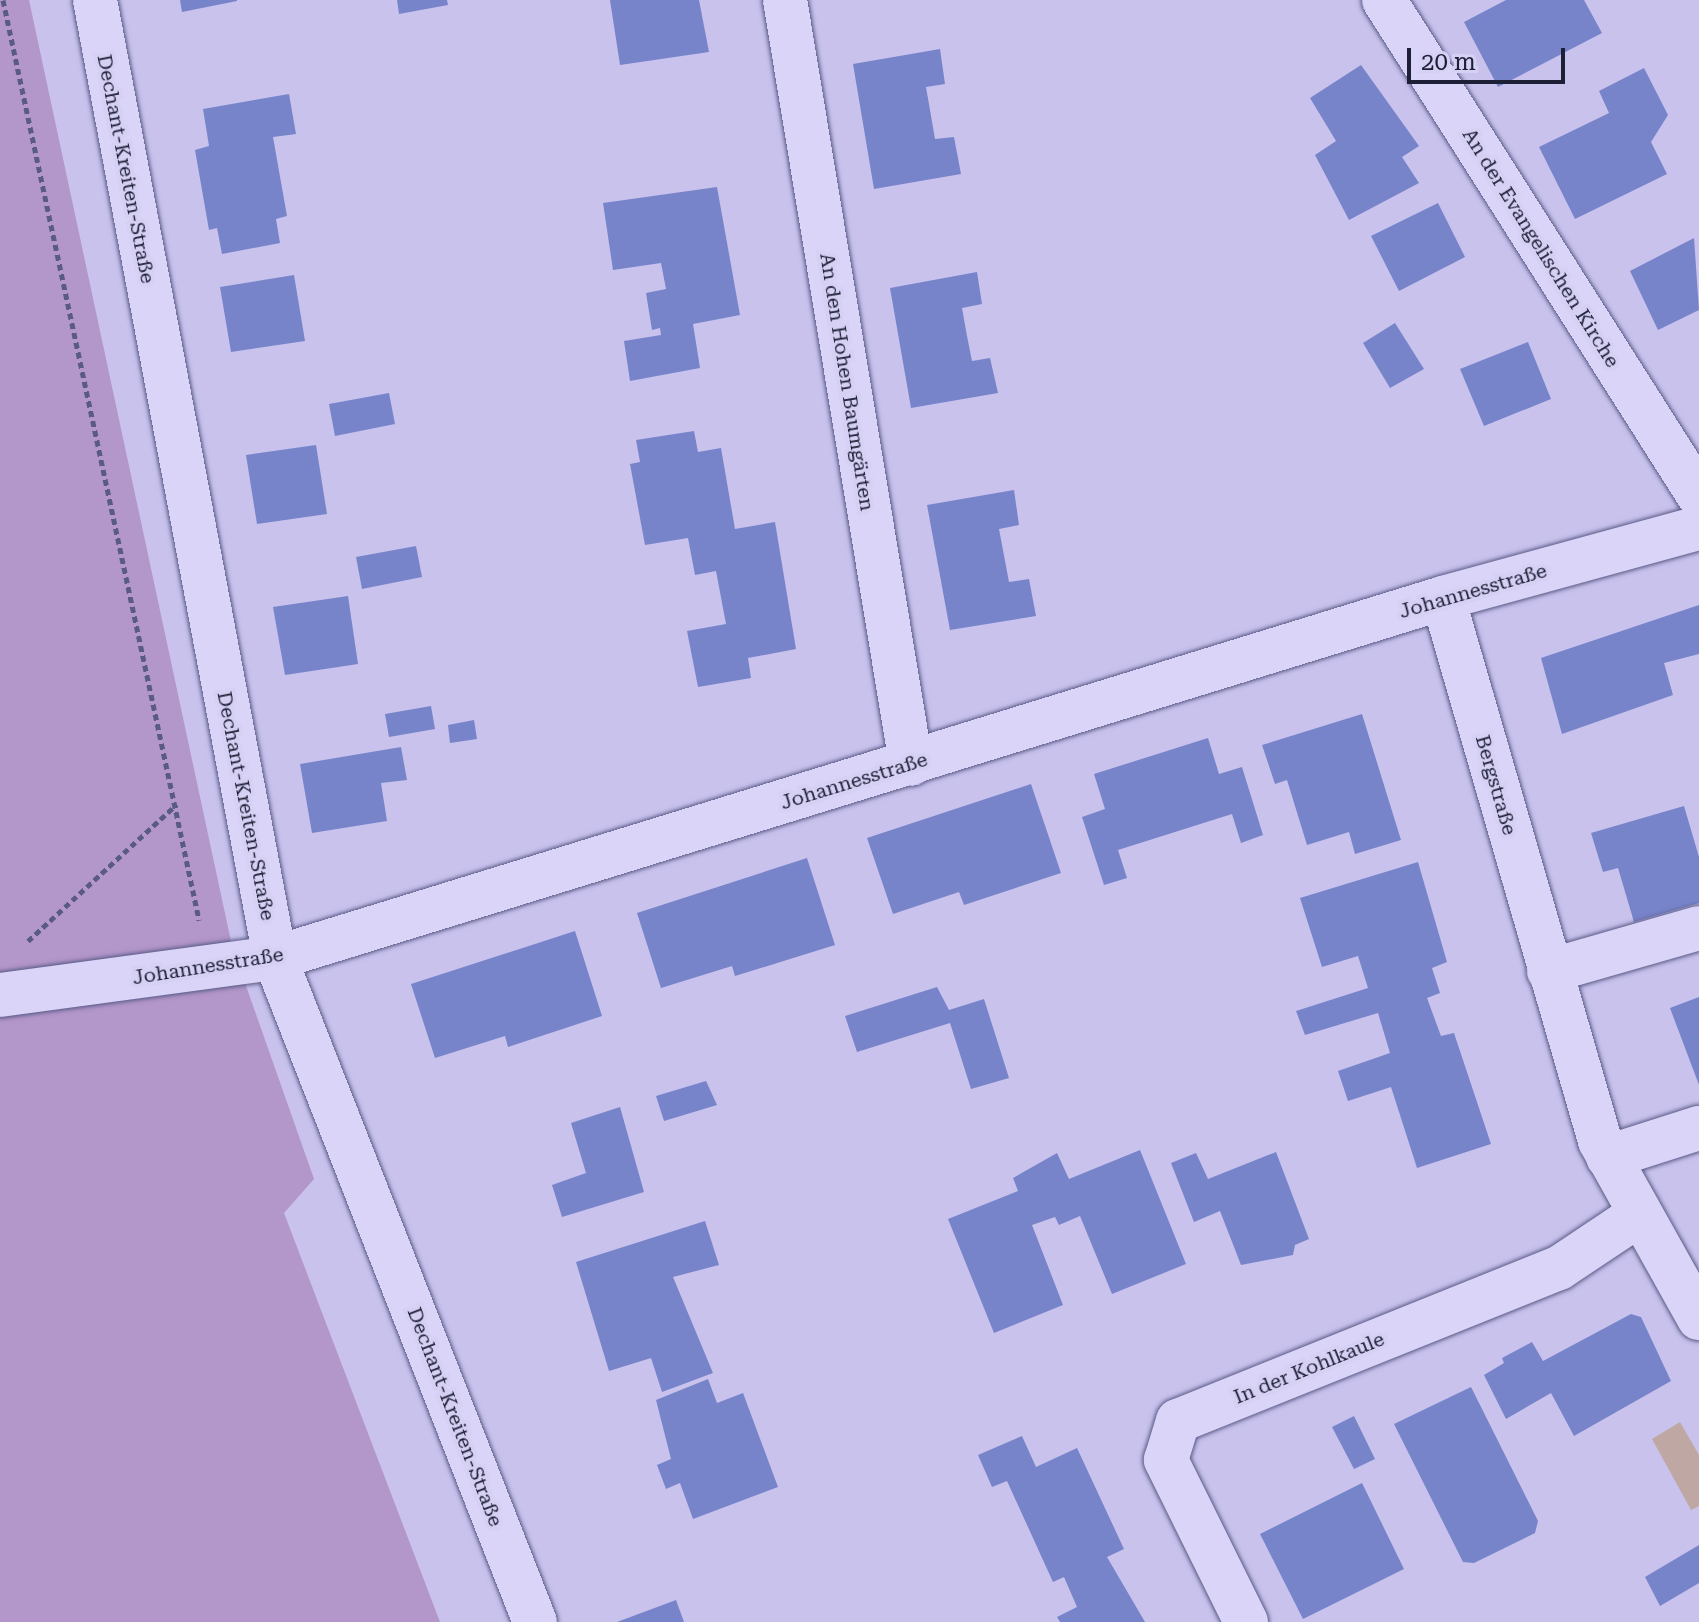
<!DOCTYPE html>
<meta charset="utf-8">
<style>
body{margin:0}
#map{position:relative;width:1699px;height:1622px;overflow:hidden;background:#c8c2ed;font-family:"Roboto Serif",serif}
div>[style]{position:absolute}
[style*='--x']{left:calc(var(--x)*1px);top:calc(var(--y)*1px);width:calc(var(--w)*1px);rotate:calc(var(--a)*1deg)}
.green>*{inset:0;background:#b396ca}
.water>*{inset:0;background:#bfa8a4}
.building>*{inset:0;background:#7884ca}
.path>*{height:5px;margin-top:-2.5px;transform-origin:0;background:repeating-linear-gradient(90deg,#595b86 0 6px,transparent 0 10px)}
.roads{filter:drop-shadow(0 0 2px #595b86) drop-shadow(0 0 2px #595b86)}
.street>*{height:44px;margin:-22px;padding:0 22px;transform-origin:22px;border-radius:22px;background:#d9d4f8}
span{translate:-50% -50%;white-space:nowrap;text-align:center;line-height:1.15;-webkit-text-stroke:8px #d6d1f4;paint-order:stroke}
.street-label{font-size:20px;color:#1d1f36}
.scale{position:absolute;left:1407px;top:48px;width:158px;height:36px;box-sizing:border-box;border:4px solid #1d1f36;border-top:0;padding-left:10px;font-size:24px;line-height:28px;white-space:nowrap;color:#1d1f36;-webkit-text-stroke:6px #d6d1f4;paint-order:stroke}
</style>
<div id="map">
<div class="green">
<i style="clip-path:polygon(0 0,29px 0,232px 946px,314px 1179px,284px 1213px,440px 1622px,0 1622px)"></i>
</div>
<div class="water">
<i style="clip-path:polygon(1680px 1422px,1699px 1455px,1699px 1506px,1691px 1510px,1652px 1439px)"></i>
</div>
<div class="building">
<i style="clip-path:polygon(180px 0,237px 0,237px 1px,182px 12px)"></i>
<i style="clip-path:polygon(397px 0,447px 0,448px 5px,399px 14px)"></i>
<i style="clip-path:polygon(610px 0,699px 0,709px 52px,620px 65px)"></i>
<i style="clip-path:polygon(1506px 0,1584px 0,1602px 33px,1498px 87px,1464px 22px)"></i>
<i style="clip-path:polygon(940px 49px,945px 84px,926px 87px,935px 139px,954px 137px,961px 174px,874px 189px,853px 64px)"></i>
<i style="clip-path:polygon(1361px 65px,1419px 146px,1402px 157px,1419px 183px,1349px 220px,1315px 155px,1336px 141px,1310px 98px)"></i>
<i style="clip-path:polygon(1644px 68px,1668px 115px,1651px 142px,1667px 174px,1575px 219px,1539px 147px,1609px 113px,1599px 91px)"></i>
<i style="clip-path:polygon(289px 94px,296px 134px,273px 137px,287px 216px,276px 219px,280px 243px,222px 254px,217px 228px,209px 230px,195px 150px,209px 146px,203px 109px)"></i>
<i style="clip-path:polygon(717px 187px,740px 315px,693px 324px,700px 368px,630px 381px,624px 341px,661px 335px,660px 328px,652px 330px,646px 293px,666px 289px,661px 263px,613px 270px,603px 203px)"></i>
<i style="clip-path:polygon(1438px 203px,1465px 257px,1399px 291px,1371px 236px)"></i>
<i style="clip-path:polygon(1694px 238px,1699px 310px,1658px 330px,1630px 271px)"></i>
<i style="clip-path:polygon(977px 272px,982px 304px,962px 308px,967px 336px,972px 361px,990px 358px,998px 393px,911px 408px,890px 288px)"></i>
<i style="clip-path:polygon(294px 275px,305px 341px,231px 352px,220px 287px)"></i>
<i style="clip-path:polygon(1395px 323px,1424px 369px,1390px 388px,1363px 343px)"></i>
<i style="clip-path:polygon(1528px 342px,1551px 399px,1484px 426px,1460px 369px)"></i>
<i style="clip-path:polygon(389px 393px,395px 424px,335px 436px,329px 404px)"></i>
<i style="clip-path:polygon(694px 431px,698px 452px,721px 448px,735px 529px,775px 522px,796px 649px,748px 658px,751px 678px,698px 687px,687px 631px,726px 624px,716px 571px,695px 575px,688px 538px,645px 545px,630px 464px,640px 462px,636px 440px)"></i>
<i style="clip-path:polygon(316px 445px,327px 514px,257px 524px,246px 455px)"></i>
<i style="clip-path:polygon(1014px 490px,1019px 525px,999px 529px,1009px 582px,1029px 579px,1036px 616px,950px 630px,927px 505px)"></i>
<i style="clip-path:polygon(416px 546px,422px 577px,362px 589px,356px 557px)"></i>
<i style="clip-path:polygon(348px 596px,358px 664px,285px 675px,273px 607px)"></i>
<i style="clip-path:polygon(1699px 605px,1699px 654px,1664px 663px,1673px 695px,1562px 734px,1541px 658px)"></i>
<i style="clip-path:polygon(431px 706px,435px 729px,389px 737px,385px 714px)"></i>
<i style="clip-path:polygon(1362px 714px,1401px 840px,1355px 854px,1349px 832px,1307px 845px,1287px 780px,1275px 784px,1262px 745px)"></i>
<i style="clip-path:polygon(474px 720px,477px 739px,450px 743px,448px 725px)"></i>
<i style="clip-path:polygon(1208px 738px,1219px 774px,1242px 767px,1263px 835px,1241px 843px,1232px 814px,1118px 850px,1127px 878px,1104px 885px,1082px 817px,1105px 809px,1094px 774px)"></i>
<i style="clip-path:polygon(401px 747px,407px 780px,381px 783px,387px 821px,312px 833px,300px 764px)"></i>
<i style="clip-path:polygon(1031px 784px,1061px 873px,964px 905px,959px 892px,893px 914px,867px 838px)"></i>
<i style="clip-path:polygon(1684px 806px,1699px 857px,1699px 903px,1634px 922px,1618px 868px,1603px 872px,1591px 833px)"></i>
<i style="clip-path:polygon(807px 858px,835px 945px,735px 976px,732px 966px,661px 988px,637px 913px)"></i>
<i style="clip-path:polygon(1418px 862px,1447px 962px,1432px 968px,1440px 993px,1427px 998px,1441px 1036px,1454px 1033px,1491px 1144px,1417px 1168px,1391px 1087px,1348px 1101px,1338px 1071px,1390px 1053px,1378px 1013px,1305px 1035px,1296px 1011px,1368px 988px,1358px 956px,1322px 967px,1300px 898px)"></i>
<i style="clip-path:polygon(575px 931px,602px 1016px,508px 1047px,505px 1036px,435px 1058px,411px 984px)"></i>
<i style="clip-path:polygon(937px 987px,949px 1010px,984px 999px,1009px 1078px,971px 1089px,950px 1023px,857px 1052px,845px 1016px)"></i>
<i style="clip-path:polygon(1699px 997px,1699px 1085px,1670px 1008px)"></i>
<i style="clip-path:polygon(706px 1081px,717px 1105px,664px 1121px,656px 1096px)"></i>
<i style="clip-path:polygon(620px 1107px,644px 1192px,562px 1217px,552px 1185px,586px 1173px,571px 1123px)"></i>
<i style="clip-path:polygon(1140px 1150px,1186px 1264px,1112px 1294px,1080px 1216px,1059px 1225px,1055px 1217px,1032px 1225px,1063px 1305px,994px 1333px,948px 1219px,1018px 1191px,1013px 1178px,1057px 1153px,1069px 1179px)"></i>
<i style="clip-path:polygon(1276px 1152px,1309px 1239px,1295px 1245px,1293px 1255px,1241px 1265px,1220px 1211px,1194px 1222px,1171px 1163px,1196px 1153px,1208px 1179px)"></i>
<i style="clip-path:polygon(705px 1221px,719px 1265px,673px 1277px,713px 1373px,662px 1392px,651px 1358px,609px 1371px,576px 1262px)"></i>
<i style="clip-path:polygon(1631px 1314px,1641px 1317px,1671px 1381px,1574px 1436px,1551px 1393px,1506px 1419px,1484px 1375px,1504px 1363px,1502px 1358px,1532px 1342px,1543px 1361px)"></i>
<i style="clip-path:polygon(708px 1379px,717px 1403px,743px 1393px,778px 1487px,693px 1519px,680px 1483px,666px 1489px,657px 1465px,671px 1459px,656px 1400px)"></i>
<i style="clip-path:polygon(1471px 1387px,1538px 1521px,1535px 1533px,1474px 1563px,1463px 1562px,1394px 1424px)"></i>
<i style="clip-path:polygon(1354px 1416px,1375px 1459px,1354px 1469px,1332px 1427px)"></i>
<i style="clip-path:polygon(1022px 1436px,1036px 1467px,1077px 1448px,1124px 1549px,1107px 1557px,1145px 1622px,1060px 1622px,1057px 1617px,1077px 1607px,1064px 1577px,1053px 1582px,1007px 1481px,992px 1487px,978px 1455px)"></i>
<i style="clip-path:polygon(1362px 1483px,1404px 1569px,1303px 1619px,1260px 1534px)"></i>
<i style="clip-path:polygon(1699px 1545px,1699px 1583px,1660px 1606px,1645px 1577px)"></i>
<i style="clip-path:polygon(676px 1600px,684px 1622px,617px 1622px)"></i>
</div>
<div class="path">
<i style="--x:3;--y:0;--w:941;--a:77.97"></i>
<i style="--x:28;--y:941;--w:202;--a:-42.6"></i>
</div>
<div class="roads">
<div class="street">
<i style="--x:95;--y:0;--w:975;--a:79.36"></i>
<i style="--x:275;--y:958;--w:713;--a:68.62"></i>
<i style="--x:785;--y:0;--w:774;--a:80.63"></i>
<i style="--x:1384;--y:0;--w:588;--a:57.58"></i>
<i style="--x:1443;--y:598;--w:565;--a:73.87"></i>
<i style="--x:1600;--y:1141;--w:203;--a:60.8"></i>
<i style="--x:1549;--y:971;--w:156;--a:-16"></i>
<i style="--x:0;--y:995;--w:277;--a:-7.7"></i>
<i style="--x:275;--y:958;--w:1222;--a:-17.13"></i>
<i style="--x:1443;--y:598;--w:265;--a:-15.3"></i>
<i style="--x:1608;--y:1157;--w:96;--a:-17.7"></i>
<i style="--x:1246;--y:1622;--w:181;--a:-116.3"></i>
<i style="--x:1166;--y:1460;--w:41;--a:-72.9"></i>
<i style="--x:1178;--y:1421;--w:411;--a:-21.9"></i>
<i style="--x:1559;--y:1268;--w:94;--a:-33.7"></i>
</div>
</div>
<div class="street-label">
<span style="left:126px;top:169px;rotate:79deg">Dechant-Kreiten-Straße</span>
<span style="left:1541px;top:248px;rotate:58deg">An der Evangelischen Kirche</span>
<span style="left:847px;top:382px;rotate:81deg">An den Hohen Baumgärten</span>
<span style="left:1473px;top:591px;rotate:-16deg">Johannesstraße</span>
<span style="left:854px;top:781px;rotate:-17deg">Johannesstraße</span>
<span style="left:1496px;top:785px;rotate:74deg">Bergstraße</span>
<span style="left:246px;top:806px;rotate:79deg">Dechant-Kreiten-Straße</span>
<span style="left:208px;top:966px;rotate:-9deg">Johannesstraße</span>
<span style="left:1309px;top:1368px;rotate:-22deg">In der Kohlkaule</span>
<span style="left:455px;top:1417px;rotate:69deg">Dechant-Kreiten-Straße</span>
</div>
<div class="scale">20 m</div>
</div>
